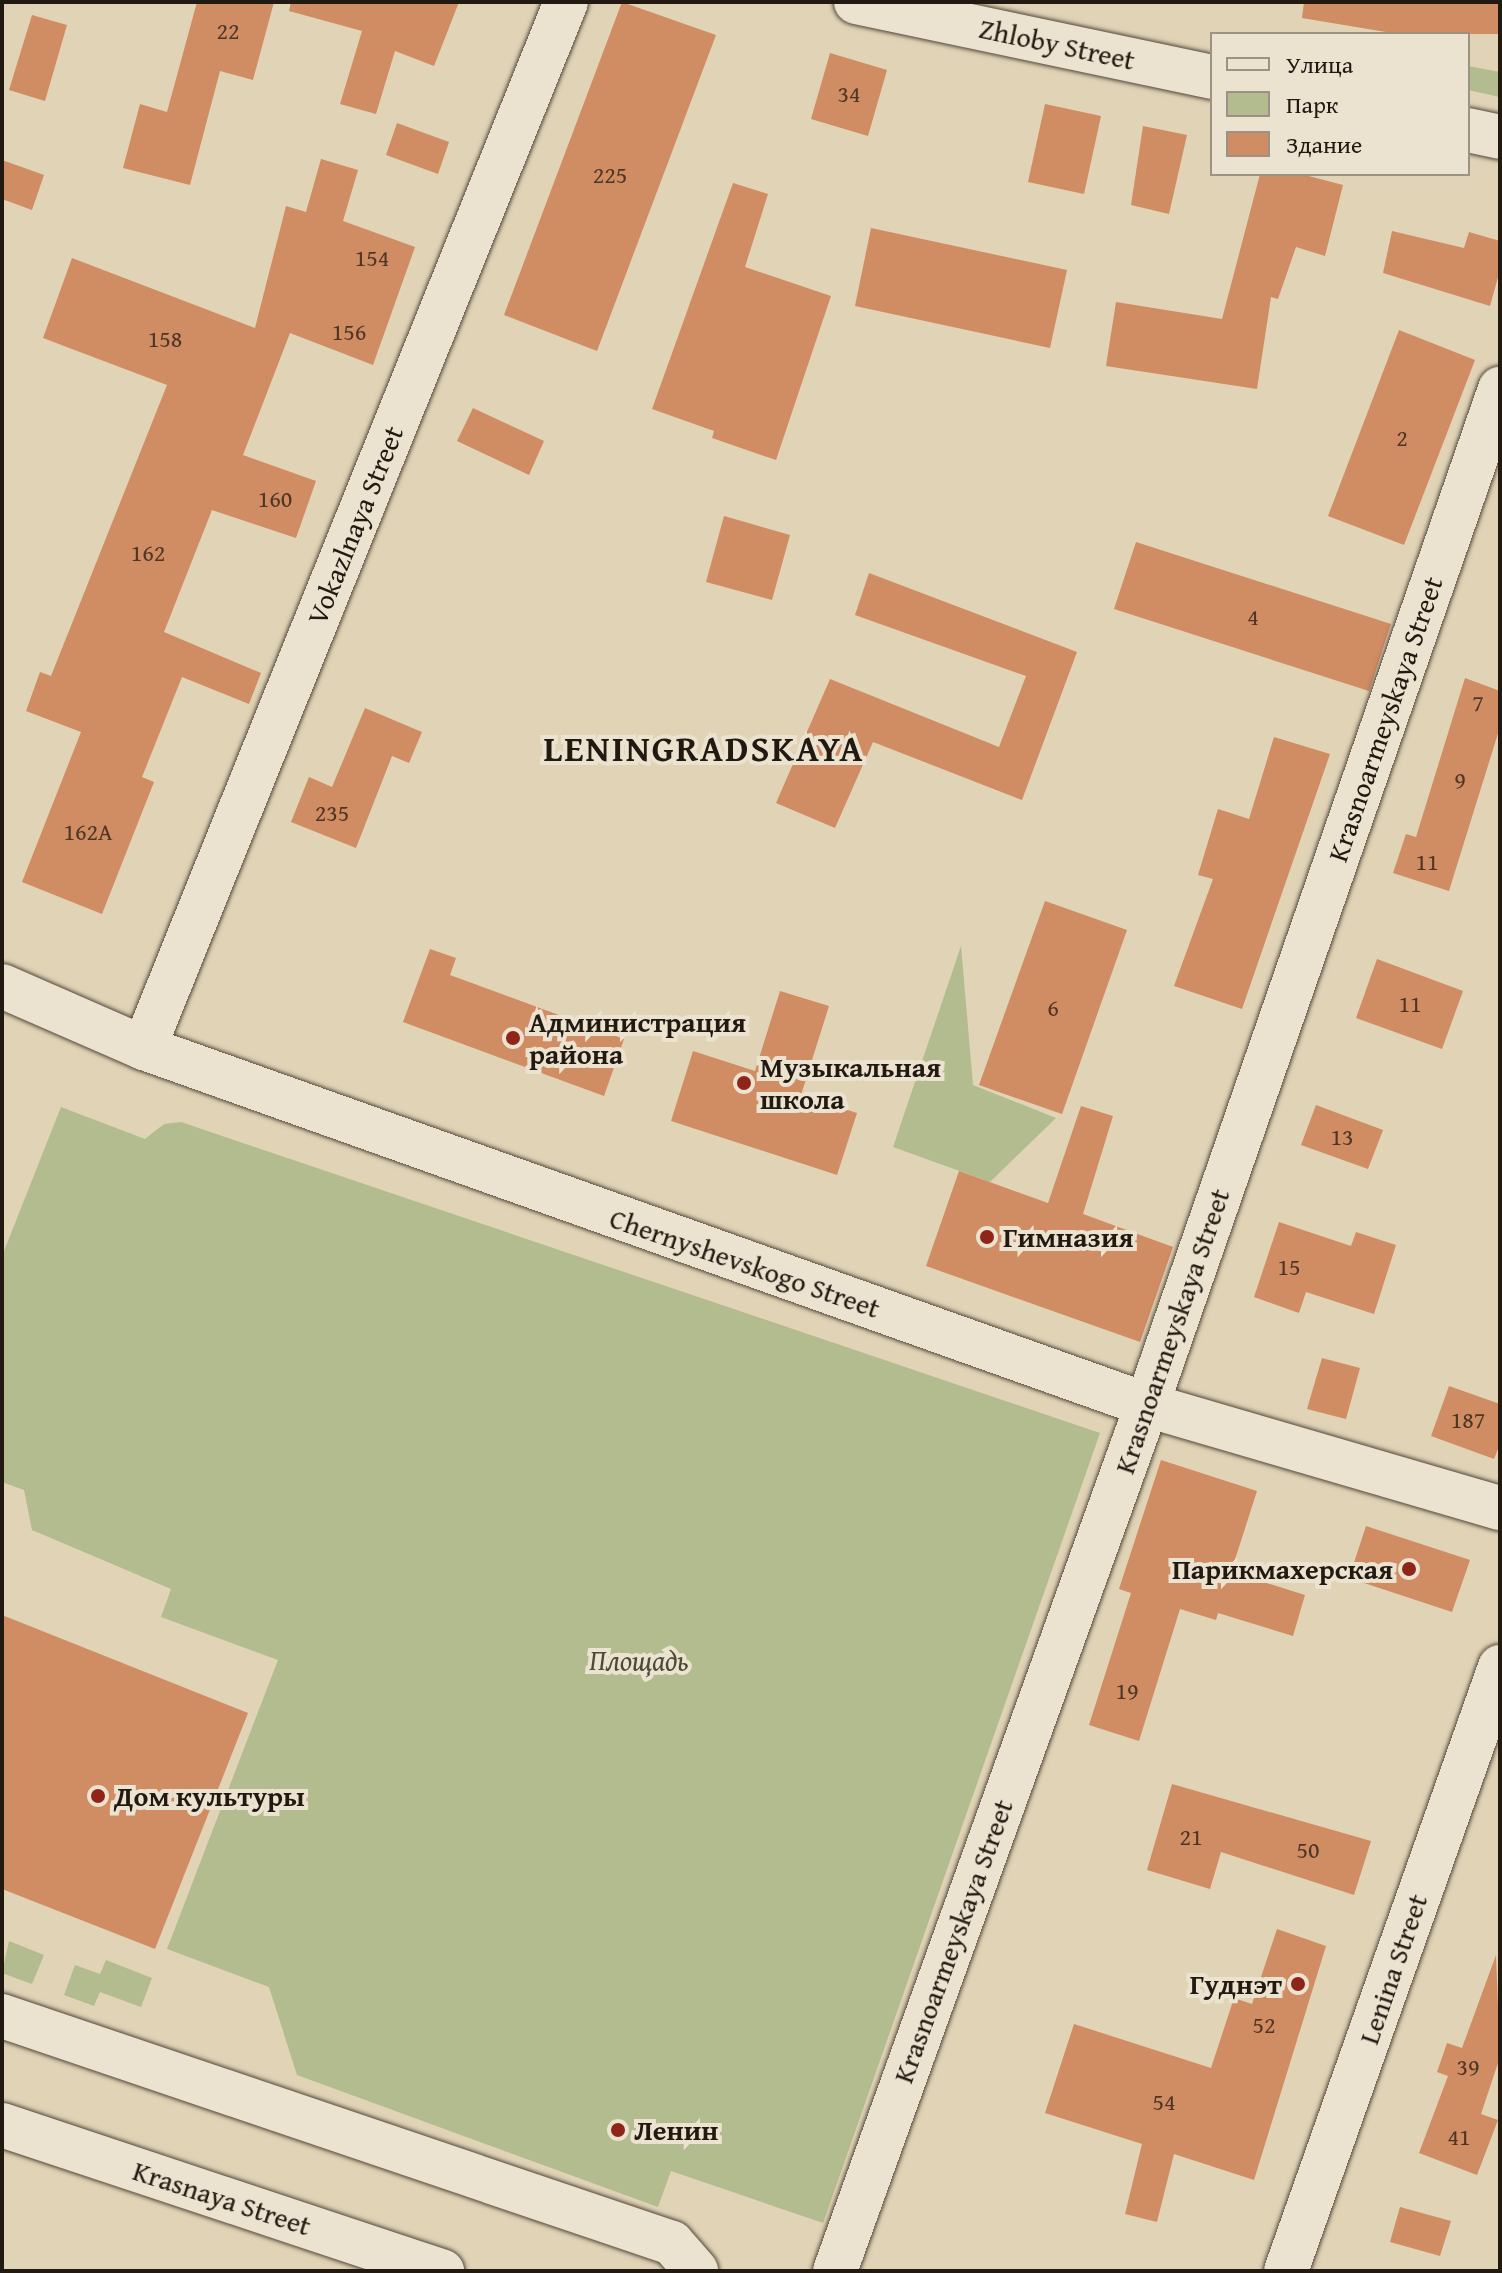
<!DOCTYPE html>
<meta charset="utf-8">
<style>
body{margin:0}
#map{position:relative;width:1502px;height:2273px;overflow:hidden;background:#e1d3b6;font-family:"Gentium Book Plus",serif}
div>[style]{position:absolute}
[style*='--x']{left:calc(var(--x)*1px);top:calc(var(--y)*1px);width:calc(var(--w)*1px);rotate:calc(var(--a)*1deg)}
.green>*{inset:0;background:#b2bc8e}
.building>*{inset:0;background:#d08c63}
.roads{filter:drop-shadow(0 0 2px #52483a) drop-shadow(0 0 2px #52483a)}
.minor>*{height:44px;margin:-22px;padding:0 22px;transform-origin:22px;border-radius:22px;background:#ece2d0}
.dots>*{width:22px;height:22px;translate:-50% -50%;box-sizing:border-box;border:4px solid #ece2d0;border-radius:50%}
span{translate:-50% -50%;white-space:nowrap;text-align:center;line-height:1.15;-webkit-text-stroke:8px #ece2d0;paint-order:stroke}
.number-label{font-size:24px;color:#4e3626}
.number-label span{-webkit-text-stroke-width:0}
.street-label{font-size:28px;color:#221a11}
.poi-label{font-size:28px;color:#221a11;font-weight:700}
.left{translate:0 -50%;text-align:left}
.right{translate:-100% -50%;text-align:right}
.park-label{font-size:28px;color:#4d4b36;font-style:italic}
.district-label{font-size:36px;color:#221a11;font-weight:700;letter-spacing:2px}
.frame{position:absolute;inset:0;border:4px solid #221a11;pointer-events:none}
.legend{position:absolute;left:1210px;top:32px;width:260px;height:144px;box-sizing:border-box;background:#ece2d0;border:2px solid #9b9284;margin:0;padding:10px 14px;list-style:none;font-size:24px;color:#221a11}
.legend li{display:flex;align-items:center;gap:16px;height:40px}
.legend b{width:40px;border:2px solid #9b9284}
</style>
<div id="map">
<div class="green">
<i style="clip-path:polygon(1468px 66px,1500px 72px,1500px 97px,1468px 90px)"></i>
<i style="clip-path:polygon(961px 946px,973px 1085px,1056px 1118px,990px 1182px,893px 1147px)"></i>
<i style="clip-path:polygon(61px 1107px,145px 1139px,164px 1124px,181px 1122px,1100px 1433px,823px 2223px,671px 2171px,658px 2207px,297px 2075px,269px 1987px,167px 1949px,278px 1660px,161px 1617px,171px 1589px,32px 1530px,24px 1490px,2px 1482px,2px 1256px)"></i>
<i style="clip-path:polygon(9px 1941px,44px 1955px,32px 1984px,2px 1973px)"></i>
<i style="clip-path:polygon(106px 1960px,152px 1978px,141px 2007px,100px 1992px,94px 2006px,64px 1995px,75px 1965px,100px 1974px)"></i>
</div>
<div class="building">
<i style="clip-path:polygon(197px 2px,274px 2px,253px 80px,220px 71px,190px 185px,123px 168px,140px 104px,167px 112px)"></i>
<i style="clip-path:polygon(291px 2px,459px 2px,434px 66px,395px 51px,376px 114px,340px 104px,362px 31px,289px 11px)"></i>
<i style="clip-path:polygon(622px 2px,716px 35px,597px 351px,504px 315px)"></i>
<i style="clip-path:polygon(1304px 2px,1500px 2px,1500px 34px,1398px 34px,1302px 18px)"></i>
<i style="clip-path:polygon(32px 15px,67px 25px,45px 101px,9px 90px)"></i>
<i style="clip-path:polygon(830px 53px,887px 70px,868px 136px,811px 119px)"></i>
<i style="clip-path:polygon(1045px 104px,1101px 116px,1084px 194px,1028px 182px)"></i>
<i style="clip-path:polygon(397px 123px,449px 142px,438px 174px,386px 155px)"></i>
<i style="clip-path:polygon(1143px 126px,1187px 135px,1169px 214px,1131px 205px)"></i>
<i style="clip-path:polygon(321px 159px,358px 170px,343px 221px,415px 247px,373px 365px,290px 333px,243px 455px,316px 481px,296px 538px,212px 510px,164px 632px,261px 673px,249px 704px,182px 677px,142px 777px,154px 782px,102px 914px,22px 882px,81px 732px,26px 711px,40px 672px,51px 676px,167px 385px,43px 338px,72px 258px,255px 328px,286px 206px,306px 212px)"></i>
<i style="clip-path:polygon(2px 160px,44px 175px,32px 210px,2px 199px)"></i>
<i style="clip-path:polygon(1260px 174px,1301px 174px,1343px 185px,1325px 256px,1296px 247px,1278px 299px,1271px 297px,1257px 389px,1106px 366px,1116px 302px,1222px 319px)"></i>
<i style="clip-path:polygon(733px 183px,768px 194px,745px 267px,831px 296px,776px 460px,712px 438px,714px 431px,652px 409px)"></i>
<i style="clip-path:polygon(871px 228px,1067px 270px,1050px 348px,855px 306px)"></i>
<i style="clip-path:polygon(1392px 231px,1464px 248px,1469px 232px,1500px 241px,1500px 270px,1490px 306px,1383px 273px)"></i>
<i style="clip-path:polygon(1399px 330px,1475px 360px,1404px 545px,1328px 516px)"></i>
<i style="clip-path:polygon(473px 408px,544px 441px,529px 475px,457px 441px)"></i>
<i style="clip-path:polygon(724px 516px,790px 535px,772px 600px,706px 582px)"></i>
<i style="clip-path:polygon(1136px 542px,1391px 624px,1369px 691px,1114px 609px)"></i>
<i style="clip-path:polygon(869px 573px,1077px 652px,1022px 800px,873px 742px,835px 828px,776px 803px,830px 679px,999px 747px,1026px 676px,855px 615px)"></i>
<i style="clip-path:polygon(1465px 678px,1500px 691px,1500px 727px,1449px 891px,1393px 873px,1406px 834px,1416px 837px)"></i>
<i style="clip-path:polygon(365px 708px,422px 732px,409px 763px,392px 756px,356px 848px,291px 822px,309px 777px,332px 787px)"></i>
<i style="clip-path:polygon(1274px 737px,1330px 754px,1242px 1009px,1174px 986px,1213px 879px,1198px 875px,1218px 809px,1249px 819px)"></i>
<i style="clip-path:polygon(1045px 901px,1127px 930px,1062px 1114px,979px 1085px)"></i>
<i style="clip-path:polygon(430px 949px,456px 958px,450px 975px,624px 1039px,604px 1096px,403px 1022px)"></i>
<i style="clip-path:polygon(1377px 959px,1463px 991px,1442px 1049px,1356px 1018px)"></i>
<i style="clip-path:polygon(780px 991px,829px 1006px,801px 1095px,857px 1113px,837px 1175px,671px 1121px,693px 1051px,755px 1071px)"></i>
<i style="clip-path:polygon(1316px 1105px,1383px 1130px,1368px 1169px,1301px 1145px)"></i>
<i style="clip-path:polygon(1081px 1106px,1113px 1116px,1083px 1214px,1173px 1247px,1140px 1342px,926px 1266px,959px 1171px,1048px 1203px)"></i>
<i style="clip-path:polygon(1279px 1222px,1351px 1246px,1356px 1232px,1396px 1245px,1374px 1314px,1306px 1292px,1299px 1313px,1254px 1297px)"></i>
<i style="clip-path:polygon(1322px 1358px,1360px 1368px,1346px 1419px,1307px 1409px)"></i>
<i style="clip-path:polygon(1449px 1386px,1500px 1404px,1500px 1444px,1494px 1459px,1431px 1436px)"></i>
<i style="clip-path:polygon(1161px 1460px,1257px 1491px,1231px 1572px,1305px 1595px,1293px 1636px,1218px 1613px,1216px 1620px,1180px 1609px,1139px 1741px,1089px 1725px,1131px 1593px,1119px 1589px)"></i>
<i style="clip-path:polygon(1366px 1526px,1470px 1560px,1452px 1612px,1349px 1578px)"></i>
<i style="clip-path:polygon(2px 1615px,248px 1713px,155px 1949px,2px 1889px)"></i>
<i style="clip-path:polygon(1172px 1784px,1371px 1841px,1354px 1895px,1221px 1852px,1210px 1889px,1147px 1870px)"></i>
<i style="clip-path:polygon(1277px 1929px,1326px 1946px,1254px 2180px,1174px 2154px,1157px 2222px,1125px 2214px,1142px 2144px,1045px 2113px,1074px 2024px,1211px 2068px,1234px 1998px,1252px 2004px)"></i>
<i style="clip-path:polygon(1496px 1955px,1500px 2057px,1481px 2114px,1498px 2120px,1477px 2175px,1419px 2153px,1448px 2076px,1437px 2072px,1447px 2043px,1462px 2048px)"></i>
<i style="clip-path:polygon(1400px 2207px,1451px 2221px,1440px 2256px,1390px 2242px)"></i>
</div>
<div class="roads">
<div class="minor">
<i style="--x:856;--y:2;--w:364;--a:11.9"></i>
<i style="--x:1468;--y:130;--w:33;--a:12"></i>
<i style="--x:2;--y:986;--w:155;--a:23.6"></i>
<i style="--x:144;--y:1048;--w:1065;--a:19.59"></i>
<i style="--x:1147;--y:1405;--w:368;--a:16.3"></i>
<i style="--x:144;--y:1048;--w:1128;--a:-68.03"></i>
<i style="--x:2;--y:2016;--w:707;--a:18.72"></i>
<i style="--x:672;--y:2243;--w:37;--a:49"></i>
<i style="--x:2;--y:2125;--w:464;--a:18.4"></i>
<i style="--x:835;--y:2271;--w:920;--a:-70.19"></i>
<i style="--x:1147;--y:1405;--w:1076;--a:-70.84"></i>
<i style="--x:1286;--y:2271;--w:641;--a:-70.49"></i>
</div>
</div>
<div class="dots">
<i style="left:513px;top:1038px;background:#8f2418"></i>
<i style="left:744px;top:1083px;background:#8f2418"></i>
<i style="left:987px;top:1237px;background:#8f2418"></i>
<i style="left:1409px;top:1569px;background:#8f2418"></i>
<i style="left:98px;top:1796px;background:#8f2418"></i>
<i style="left:1298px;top:1984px;background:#8f2418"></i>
<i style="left:618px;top:2130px;background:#8f2418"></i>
</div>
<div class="number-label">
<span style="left:228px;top:31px">22</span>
<span style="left:849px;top:94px">34</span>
<span style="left:610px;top:175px">225</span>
<span style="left:372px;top:258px">154</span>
<span style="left:349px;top:332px">156</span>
<span style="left:165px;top:339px">158</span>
<span style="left:1402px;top:438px">2</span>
<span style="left:275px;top:499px">160</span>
<span style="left:148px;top:553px">162</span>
<span style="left:1253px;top:617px">4</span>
<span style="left:1478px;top:703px">7</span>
<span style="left:1460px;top:780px">9</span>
<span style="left:332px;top:813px">235</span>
<span style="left:88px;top:832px">162А</span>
<span style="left:1427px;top:862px">11</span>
<span style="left:1410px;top:1004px">11</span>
<span style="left:1053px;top:1008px">6</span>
<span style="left:1342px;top:1137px">13</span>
<span style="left:1289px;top:1267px">15</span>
<span style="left:1468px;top:1420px">187</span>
<span style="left:1127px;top:1691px">19</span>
<span style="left:1191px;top:1837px">21</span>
<span style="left:1308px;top:1850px">50</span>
<span style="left:1264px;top:2025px">52</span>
<span style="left:1468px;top:2067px">39</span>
<span style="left:1164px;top:2102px">54</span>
<span style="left:1459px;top:2137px">41</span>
</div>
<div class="street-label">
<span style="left:1057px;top:44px;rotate:12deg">Zhloby Street</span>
<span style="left:355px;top:525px;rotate:-68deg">Vokazlnaya Street</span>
<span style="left:1385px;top:719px;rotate:-71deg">Krasnoarmeyskaya Street</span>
<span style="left:745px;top:1263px;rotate:19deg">Chernyshevskogo Street</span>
<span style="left:1172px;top:1331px;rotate:-71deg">Krasnoarmeyskaya Street</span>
<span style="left:953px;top:1941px;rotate:-70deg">Krasnoarmeyskaya Street</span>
<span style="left:1393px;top:1969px;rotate:-71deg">Lenina Street</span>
<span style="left:222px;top:2198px;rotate:18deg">Krasnaya Street</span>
</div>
<div class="poi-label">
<span class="left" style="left:529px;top:1038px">Администрация<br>района</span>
<span class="left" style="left:760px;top:1083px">Музыкальная<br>школа</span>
<span class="left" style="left:1003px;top:1237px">Гимназия</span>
<span class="right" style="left:1393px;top:1569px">Парикмахерская</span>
<span class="left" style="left:114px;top:1796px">Дом культуры</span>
<span class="right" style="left:1282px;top:1984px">Гуднэт</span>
<span class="left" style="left:634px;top:2130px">Ленин</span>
</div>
<div class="park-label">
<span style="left:639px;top:1660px">Площадь</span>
</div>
<div class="district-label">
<span style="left:704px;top:748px">LENINGRADSKAYA</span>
</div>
<div class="frame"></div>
<ul class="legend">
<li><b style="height:10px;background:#ece2d0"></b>Улица</li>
<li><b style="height:22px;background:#b2bc8e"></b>Парк</li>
<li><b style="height:22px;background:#d08c63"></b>Здание</li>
</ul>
</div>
